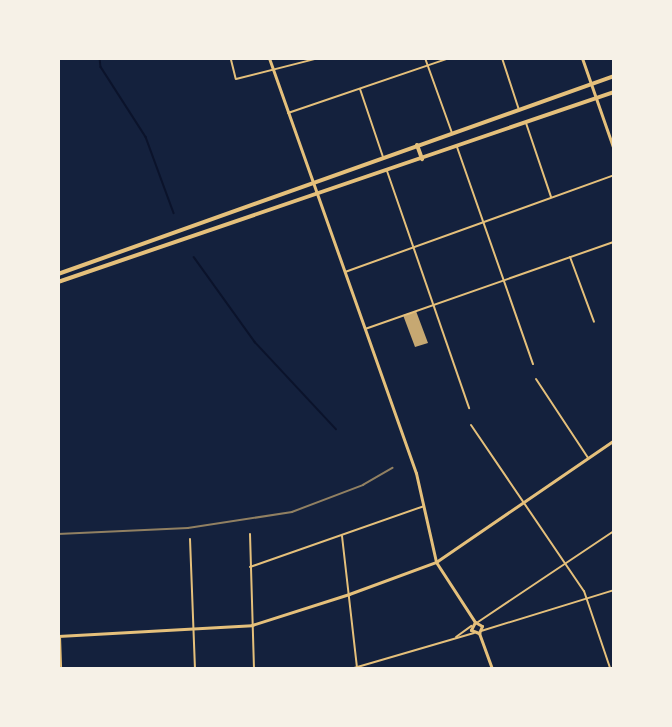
<!DOCTYPE html>
<style>
body{margin:0}
#map{position:relative;width:672px;height:727px;overflow:hidden;background:#14213d;font-family:"DejaVu Sans",sans-serif}
div>[style]{position:absolute}
[style*='--x']{left:calc(var(--x)*1px);top:calc(var(--y)*1px);width:calc(var(--w)*1px);rotate:calc(var(--a)*1deg)}
.stream>*{height:1.5px;margin:-0.75px;padding:0 0.75px;transform-origin:0.75px;border-radius:0.75px;background:#0b132b}
.building>*{inset:0;background:#c6a872}
.service>*{height:1.5px;margin:-0.75px;padding:0 0.75px;transform-origin:0.75px;border-radius:0.75px;background:#e5c07b}
.minor>*{height:2px;margin:-1px;padding:0 1px;transform-origin:1px;border-radius:1px;background:#e5c07b}
.tertiary>*{height:3px;margin:-1.5px;padding:0 1.5px;transform-origin:1.5px;border-radius:1.5px;background:#e5c07b}
.primary>*{height:4px;margin:-2px;padding:0 2px;transform-origin:2px;border-radius:2px;background:#e5c07b}
.rail>*{height:1.5px;margin:-0.75px;padding:0 0.75px;transform-origin:0.75px;border-radius:0.75px;background:#918062}
span{translate:-50% -50%;white-space:nowrap;text-align:center;line-height:1.15;-webkit-text-stroke:4.5px #f6f1e7;paint-order:stroke}
.frame{position:absolute;inset:0;border:60px solid #f6f1e7;pointer-events:none}
</style>
<div id="map">
<div class="stream">
<i style="--x:100;--y:58;--w:9;--a:84"></i>
<i style="--x:101;--y:67;--w:83;--a:57.3"></i>
<i style="--x:146;--y:137;--w:81;--a:69.8"></i>
<i style="--x:194;--y:257;--w:105;--a:54.3"></i>
<i style="--x:255;--y:342;--w:119;--a:47"></i>
</div>
<div class="building">
<i style="clip-path:polygon(416px 311px,428px 343px,415px 347px,403px 315px)"></i>
</div>
<div class="service">
<i style="--x:231;--y:58;--w:21;--a:76"></i>
</div>
<div class="minor">
<i style="--x:425;--y:58;--w:80;--a:70.2"></i>
<i style="--x:502;--y:58;--w:55;--a:71.9"></i>
<i style="--x:236;--y:79;--w:86;--a:-14.2"></i>
<i style="--x:360;--y:89;--w:72;--a:71.3"></i>
<i style="--x:288;--y:113;--w:171;--a:-18.8"></i>
<i style="--x:526;--y:123;--w:78;--a:71.3"></i>
<i style="--x:457;--y:147;--w:230;--a:70.7"></i>
<i style="--x:387;--y:171;--w:251;--a:70.9"></i>
<i style="--x:570;--y:257;--w:69;--a:69.7"></i>
<i style="--x:345;--y:272;--w:286;--a:-19.8"></i>
<i style="--x:365;--y:329;--w:264;--a:-19.3"></i>
<i style="--x:536;--y:379;--w:95;--a:56.6"></i>
<i style="--x:471;--y:425;--w:201;--a:55.8"></i>
<i style="--x:584;--y:591;--w:81;--a:71.3"></i>
<i style="--x:250;--y:534;--w:134;--a:88.3"></i>
<i style="--x:342;--y:536;--w:132;--a:83.5"></i>
<i style="--x:190;--y:539;--w:129;--a:87.8"></i>
<i style="--x:250;--y:567;--w:184;--a:-19.3"></i>
<i style="--x:478;--y:622;--w:164;--a:-33.8"></i>
<i style="--x:481;--y:631;--w:139;--a:-17.1"></i>
<i style="--x:60;--y:636;--w:32;--a:88"></i>
<i style="--x:456;--y:637;--w:19;--a:-36"></i>
<i style="--x:354;--y:668;--w:125;--a:-16.3"></i>
</div>
<div class="tertiary">
<i style="--x:269;--y:58;--w:440;--a:70.5"></i>
<i style="--x:416;--y:473;--w:91;--a:77.3"></i>
<i style="--x:436;--y:562;--w:72;--a:57"></i>
<i style="--x:582;--y:58;--w:97;--a:70.8"></i>
<i style="--x:475;--y:622;--w:9;--a:117"></i>
<i style="--x:471;--y:630;--w:9;--a:21"></i>
<i style="--x:475;--y:622;--w:8;--a:30"></i>
<i style="--x:482;--y:626;--w:8;--a:113"></i>
<i style="--x:479;--y:633;--w:37;--a:70"></i>
<i style="--x:58;--y:636;--w:194;--a:-3.2"></i>
<i style="--x:252;--y:625;--w:102;--a:-17.7"></i>
<i style="--x:349;--y:594;--w:93;--a:-20.2"></i>
<i style="--x:436;--y:562;--w:216;--a:-34.4"></i>
</div>
<div class="primary">
<i style="--x:417;--y:145;--w:15;--a:70"></i>
<i style="--x:58;--y:274;--w:590;--a:-19.6"></i>
<i style="--x:58;--y:282;--w:588;--a:-18.87"></i>
</div>
<div class="rail">
<i style="--x:58;--y:534;--w:130;--a:-2.6"></i>
<i style="--x:188;--y:528;--w:105;--a:-8.7"></i>
<i style="--x:292;--y:512;--w:76;--a:-20.8"></i>
<i style="--x:363;--y:485;--w:34;--a:-30"></i>
</div>
<div class="frame"></div>
</div>
